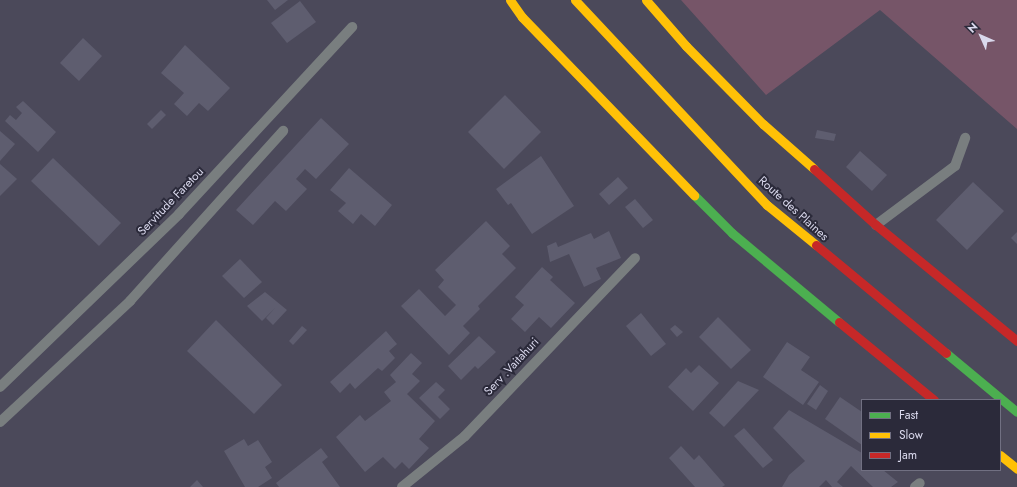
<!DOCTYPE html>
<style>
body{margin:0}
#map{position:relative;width:1017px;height:487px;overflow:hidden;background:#4b495a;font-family:Jost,sans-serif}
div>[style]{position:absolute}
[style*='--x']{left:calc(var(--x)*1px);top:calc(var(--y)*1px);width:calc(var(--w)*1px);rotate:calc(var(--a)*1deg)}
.green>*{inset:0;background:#765568}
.building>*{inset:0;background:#5e5d6f}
.lane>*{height:10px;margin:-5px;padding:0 5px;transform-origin:5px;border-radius:5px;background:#797e7f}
.street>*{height:10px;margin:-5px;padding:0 5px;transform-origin:5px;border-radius:5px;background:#797e7f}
.fast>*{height:9px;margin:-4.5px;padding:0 4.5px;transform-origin:4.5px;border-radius:4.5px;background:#4caf50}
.slow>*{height:9px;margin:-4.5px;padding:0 4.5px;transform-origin:4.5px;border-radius:4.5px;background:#ffc107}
.jam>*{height:9px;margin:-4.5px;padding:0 4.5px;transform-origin:4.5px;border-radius:4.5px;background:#c62828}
span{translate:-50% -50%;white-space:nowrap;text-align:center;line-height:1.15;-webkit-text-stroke:4px #2b2a3a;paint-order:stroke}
.street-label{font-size:12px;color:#dad9ed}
.legend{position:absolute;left:861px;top:399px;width:140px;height:72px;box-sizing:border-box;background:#2b2a3a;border:1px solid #717082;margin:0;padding:5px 7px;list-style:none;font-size:12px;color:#dad9ed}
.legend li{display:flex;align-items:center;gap:8px;height:20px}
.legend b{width:20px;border:1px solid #717082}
.north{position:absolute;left:961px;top:16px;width:40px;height:40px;-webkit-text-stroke:3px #2b2a3a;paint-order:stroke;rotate:315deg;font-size:11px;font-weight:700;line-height:16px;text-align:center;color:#dad9ed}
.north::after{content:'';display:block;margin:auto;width:14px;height:18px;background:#dad9ed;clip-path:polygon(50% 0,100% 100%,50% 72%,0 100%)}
</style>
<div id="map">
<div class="green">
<i style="clip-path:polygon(681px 0,1017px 0,1017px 129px,880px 10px,766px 95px)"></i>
</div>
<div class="building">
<i style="clip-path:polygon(267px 0,288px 0,275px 10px)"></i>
<i style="clip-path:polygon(300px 1px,316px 22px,287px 43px,271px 23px)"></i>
<i style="clip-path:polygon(83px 38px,102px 56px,79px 81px,60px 63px)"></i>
<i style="clip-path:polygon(185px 45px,230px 88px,208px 111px,199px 103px,187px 116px,174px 104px,184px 93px,161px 73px)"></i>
<i style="clip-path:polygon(505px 95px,541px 132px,504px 169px,468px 132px)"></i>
<i style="clip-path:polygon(23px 101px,56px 132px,38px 152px,5px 121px,10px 115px,16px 120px,22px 113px,16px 107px)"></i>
<i style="clip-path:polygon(161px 110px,166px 115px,152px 129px,147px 124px)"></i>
<i style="clip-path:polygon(321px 118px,349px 144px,316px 179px,305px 169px,296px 179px,307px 189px,286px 211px,275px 201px,253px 225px,236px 210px)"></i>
<i style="clip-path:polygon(817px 130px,836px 134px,834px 141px,815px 138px)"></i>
<i style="clip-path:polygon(0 131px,15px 144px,0 161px)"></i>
<i style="clip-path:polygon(860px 151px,887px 175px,872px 191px,846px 167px)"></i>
<i style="clip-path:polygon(541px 156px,574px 206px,532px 234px,511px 203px,508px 205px,496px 189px)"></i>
<i style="clip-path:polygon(53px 158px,121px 223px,99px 246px,31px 181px)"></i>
<i style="clip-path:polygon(0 164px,17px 179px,0 196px)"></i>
<i style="clip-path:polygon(349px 168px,392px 205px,375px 226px,361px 214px,353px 224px,338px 211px,346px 203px,330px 190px)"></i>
<i style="clip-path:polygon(618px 177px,628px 188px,609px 205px,599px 194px)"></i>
<i style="clip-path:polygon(973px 182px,1004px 211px,967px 250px,936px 220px)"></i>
<i style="clip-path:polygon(635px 199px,653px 220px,643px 228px,625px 207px)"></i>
<i style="clip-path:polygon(486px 221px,510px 246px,502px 254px,516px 268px,478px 306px,480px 309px,463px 326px,470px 333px,449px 355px,401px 306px,419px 289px,445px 316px,456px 305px,438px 287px,444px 280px,435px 270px)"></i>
<i style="clip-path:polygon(609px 231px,621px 258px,596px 268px,601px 279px,584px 287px,569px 254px,550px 262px,547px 246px,556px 242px,558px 247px,591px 233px,594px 239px)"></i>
<i style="clip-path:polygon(1017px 232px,1017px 244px,1011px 238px)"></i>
<i style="clip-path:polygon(240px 259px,262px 282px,244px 298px,222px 276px)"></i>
<i style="clip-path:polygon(542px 267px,553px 277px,550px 280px,575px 303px,551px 328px,539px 317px,525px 332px,511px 319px,524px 305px,515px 297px)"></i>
<i style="clip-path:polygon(265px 292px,287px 310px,273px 325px,266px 318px,275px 308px,262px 321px,247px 306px)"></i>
<i style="clip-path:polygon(641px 313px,666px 344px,651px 356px,626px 326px)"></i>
<i style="clip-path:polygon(718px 317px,751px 350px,731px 369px,699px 337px)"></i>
<i style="clip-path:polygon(216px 320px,282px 385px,254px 414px,187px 351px)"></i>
<i style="clip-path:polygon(675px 325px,683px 332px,677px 337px,670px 329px)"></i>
<i style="clip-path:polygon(302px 326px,307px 330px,293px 345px,289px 341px)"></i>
<i style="clip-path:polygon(386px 331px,397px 344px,389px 351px,395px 358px,382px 371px,378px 368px,355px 389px,350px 383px,340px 393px,330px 382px)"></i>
<i style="clip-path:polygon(479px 336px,496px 352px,478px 369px,475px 366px,461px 380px,448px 366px)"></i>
<i style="clip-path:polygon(787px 342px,810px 357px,801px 370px,819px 382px,803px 405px,763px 377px)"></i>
<i style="clip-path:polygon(411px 353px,422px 363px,412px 374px,420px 381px,407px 394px,435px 421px,419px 439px,429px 448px,409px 469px,402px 462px,395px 469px,383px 457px,365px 472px,336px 437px,360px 415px,365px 421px,391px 401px,384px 392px,396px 382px,390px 375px)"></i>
<i style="clip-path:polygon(699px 365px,719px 383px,693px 411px,668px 387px,686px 368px,691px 373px)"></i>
<i style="clip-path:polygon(738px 381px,759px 390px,724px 427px,709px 413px)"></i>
<i style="clip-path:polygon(436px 382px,445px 390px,438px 397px,450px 409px,440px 419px,419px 398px)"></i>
<i style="clip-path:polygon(820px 385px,828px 391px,816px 410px,807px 404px)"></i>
<i style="clip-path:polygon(840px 397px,862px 412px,862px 445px,825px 419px)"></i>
<i style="clip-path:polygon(789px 410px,862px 453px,862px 470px,883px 470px,898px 482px,891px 487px,873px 487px,851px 466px,837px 482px,843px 487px,832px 487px,826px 480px,819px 487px,782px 487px,789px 475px,805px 461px,773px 428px)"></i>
<i style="clip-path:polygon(744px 428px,773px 460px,763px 468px,734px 436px)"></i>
<i style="clip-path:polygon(244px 439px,248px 446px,258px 440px,272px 462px,265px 467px,272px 478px,258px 487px,245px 487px,224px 451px)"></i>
<i style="clip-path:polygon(681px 446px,694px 460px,699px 455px,725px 485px,722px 487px,695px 487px,669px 458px)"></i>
<i style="clip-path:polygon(321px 448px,328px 457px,322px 462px,340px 487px,279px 487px,276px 483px)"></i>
<i style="clip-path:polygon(197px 480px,203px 487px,190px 487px)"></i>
</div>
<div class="lane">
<i style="--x:876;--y:225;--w:99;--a:-36.8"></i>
<i style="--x:955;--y:166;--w:30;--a:-70"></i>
</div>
<div class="street">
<i style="--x:0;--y:387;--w:249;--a:-44"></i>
<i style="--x:179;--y:214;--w:255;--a:-47.2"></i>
<i style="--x:0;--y:422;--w:178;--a:-42.9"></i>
<i style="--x:130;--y:301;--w:229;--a:-48"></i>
<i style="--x:402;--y:487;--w:81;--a:-39"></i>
<i style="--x:465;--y:436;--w:246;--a:-46.3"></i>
<i style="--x:915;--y:487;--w:6;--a:-39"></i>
</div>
<div class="fast">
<i style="--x:694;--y:195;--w:54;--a:45"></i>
<i style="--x:732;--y:233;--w:139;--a:39.8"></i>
<i style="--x:946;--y:353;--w:92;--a:39.7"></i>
</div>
<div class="slow">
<i style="--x:510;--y:0;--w:21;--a:55"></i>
<i style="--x:522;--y:17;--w:248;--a:46"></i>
<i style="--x:575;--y:0;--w:281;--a:46.9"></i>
<i style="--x:767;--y:205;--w:63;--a:39.2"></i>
<i style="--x:646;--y:0;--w:61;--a:49"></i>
<i style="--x:686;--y:46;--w:110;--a:45.4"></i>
<i style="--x:763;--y:124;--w:68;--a:41.4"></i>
<i style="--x:1000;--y:455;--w:22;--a:39"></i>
</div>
<div class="jam">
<i style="--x:814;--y:169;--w:84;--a:42.1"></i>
<i style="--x:876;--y:225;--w:183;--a:39.4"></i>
<i style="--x:816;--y:245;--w:169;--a:39.7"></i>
<i style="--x:839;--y:322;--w:123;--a:39.4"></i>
</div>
<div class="street-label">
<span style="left:171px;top:202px;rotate:-46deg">Servitude Faretou</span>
<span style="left:793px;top:209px;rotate:42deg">Route des Plaines</span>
<span style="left:512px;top:367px;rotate:-47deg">Serv .Vaitahuri</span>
</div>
<ul class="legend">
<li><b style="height:5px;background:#4caf50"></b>Fast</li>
<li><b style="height:5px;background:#ffc107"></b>Slow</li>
<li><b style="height:5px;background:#c62828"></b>Jam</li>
</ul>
<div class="north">N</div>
</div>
